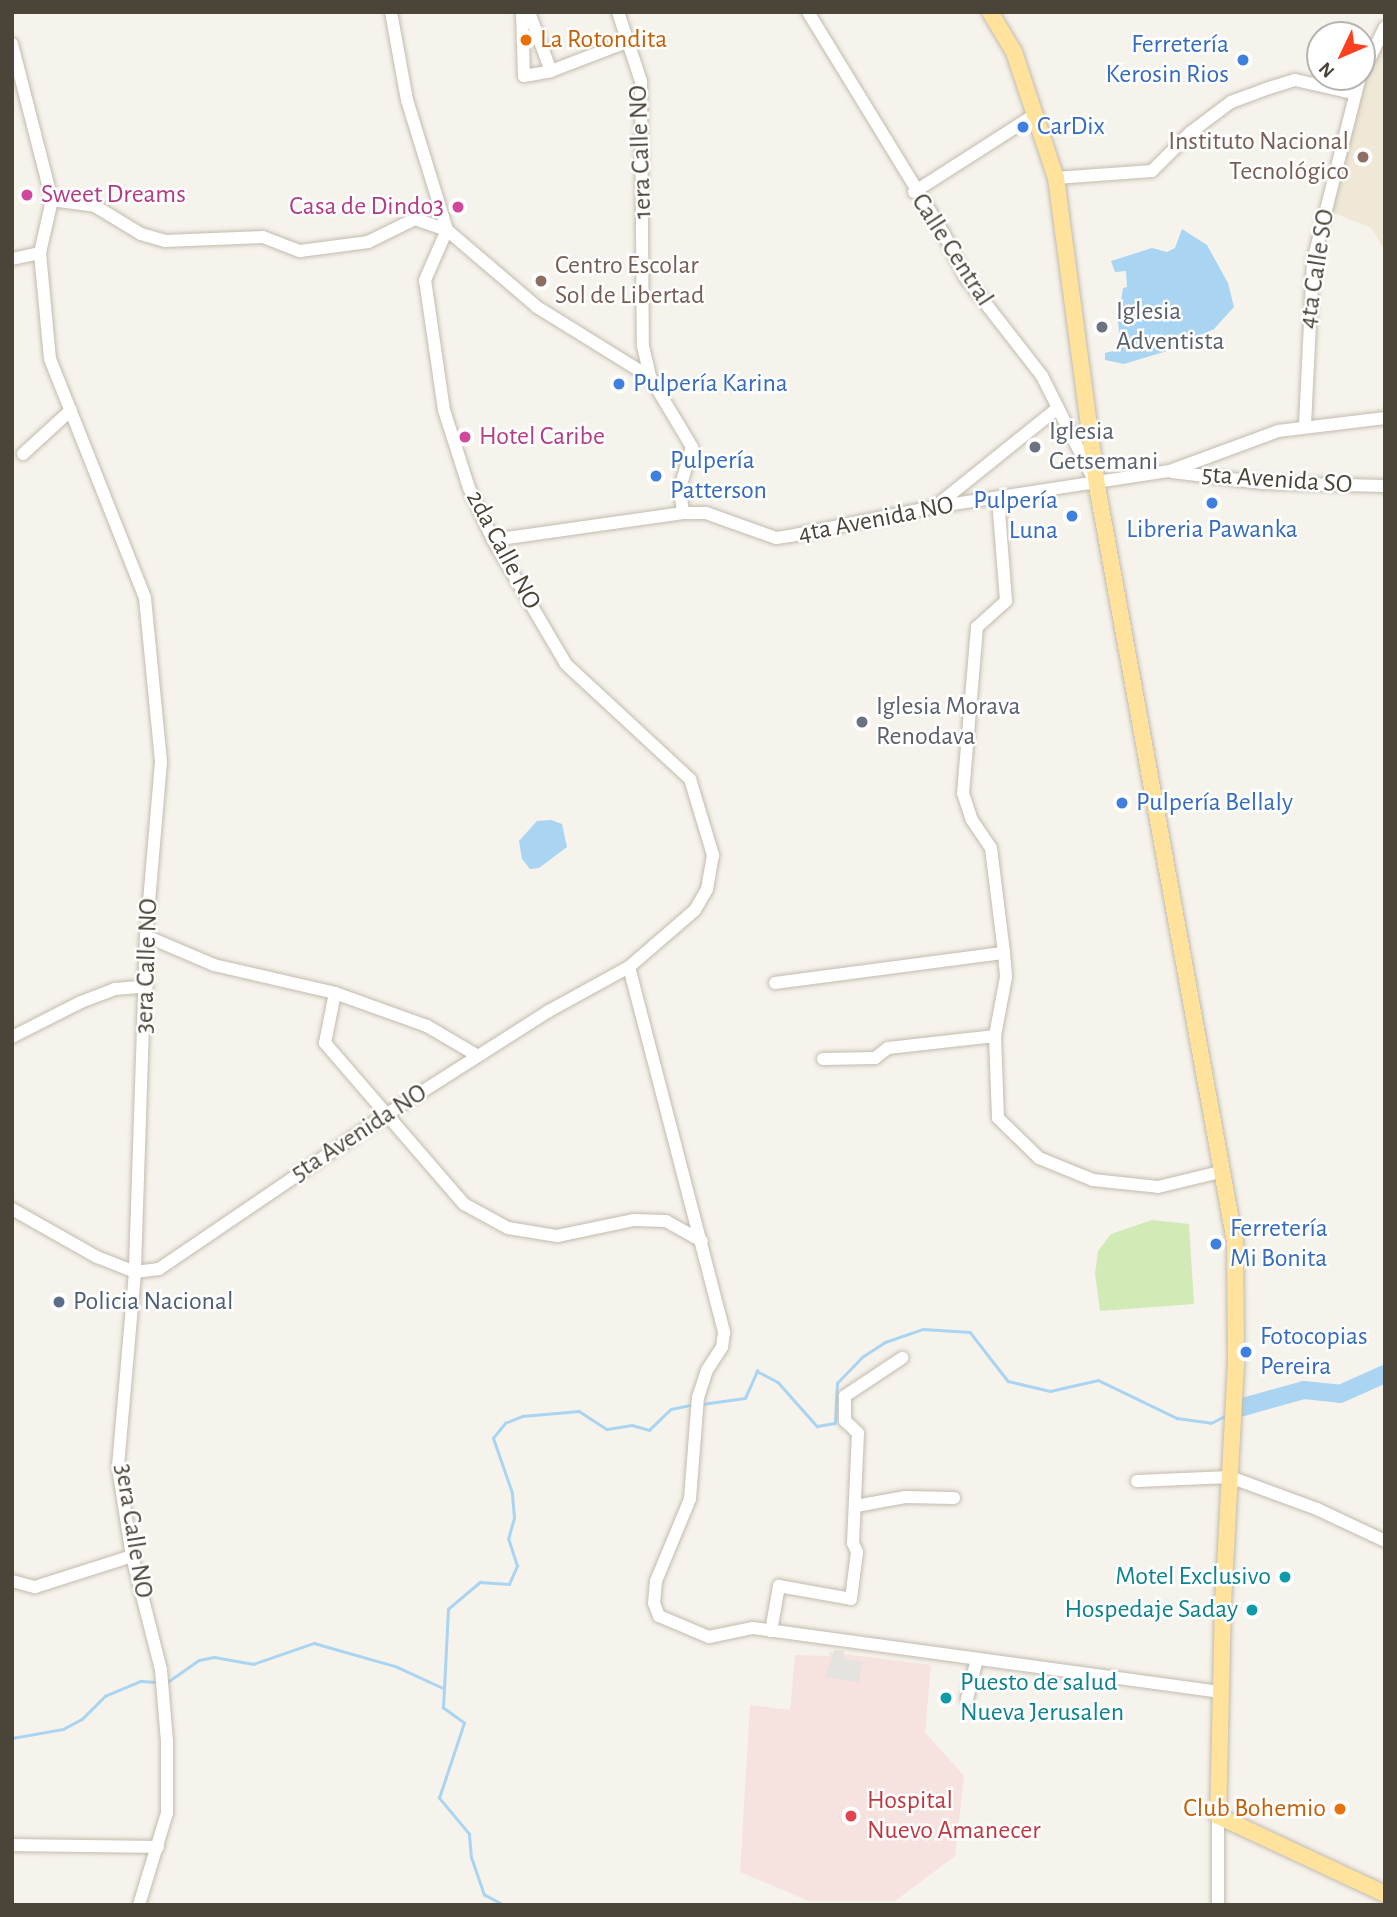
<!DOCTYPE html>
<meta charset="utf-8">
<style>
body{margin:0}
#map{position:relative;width:1397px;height:1917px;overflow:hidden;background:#f6f3ec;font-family:"Alegreya Sans",sans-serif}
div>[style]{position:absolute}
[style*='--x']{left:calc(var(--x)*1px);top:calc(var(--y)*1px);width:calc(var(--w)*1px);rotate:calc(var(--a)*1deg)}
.education>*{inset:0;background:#efe8d6}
.medical>*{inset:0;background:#f6e3e0}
.green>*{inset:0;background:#d2eab5}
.parking>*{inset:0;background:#e5e3e0}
.water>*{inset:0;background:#a9d4f2}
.stream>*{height:2.5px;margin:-1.25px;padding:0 1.25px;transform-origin:1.25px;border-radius:1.25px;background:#a9d4f2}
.river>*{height:18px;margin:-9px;padding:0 9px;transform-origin:9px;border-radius:9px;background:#a9d4f2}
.roads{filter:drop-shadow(0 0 2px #c2bbae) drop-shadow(0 0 2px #c2bbae)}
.minor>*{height:12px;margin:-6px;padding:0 6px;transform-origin:6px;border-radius:6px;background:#fff}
.major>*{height:16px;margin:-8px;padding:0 8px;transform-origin:8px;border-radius:8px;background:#ffe39c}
.dots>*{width:19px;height:19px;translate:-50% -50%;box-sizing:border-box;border:4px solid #fff;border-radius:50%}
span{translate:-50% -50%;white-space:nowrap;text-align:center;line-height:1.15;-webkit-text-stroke:5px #fff;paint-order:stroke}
.food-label{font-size:26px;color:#c56008}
.left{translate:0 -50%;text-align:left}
.right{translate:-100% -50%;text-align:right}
.shop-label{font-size:26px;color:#366cbe}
.education-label{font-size:26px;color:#785e54}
.street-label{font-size:26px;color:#4b4439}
.hotel-label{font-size:26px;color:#b23c85}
.worship-label{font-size:26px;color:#5b616d}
.service-label{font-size:26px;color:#4e5e75}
.culture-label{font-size:26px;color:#0d838f}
.health-label{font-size:26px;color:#be3a42}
.frame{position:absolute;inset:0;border:14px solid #4b4439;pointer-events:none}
.north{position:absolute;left:1306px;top:21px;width:70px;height:70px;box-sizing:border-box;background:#fff;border:2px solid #b7b4b0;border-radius:50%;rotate:226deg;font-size:19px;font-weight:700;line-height:28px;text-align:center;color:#4b4439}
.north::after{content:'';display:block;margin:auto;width:24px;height:32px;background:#fc3f1d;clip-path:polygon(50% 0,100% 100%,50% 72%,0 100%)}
</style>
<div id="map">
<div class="education">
<i style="clip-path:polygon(1385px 35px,1385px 251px,1371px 228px,1327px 210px,1355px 105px)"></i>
</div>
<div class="medical">
<i style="clip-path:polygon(829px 1652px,931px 1665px,925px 1732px,964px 1776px,955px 1856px,895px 1901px,809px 1901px,740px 1872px,750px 1705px,790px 1710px,795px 1655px,829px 1656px)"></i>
</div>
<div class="green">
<i style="clip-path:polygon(1152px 1220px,1189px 1224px,1194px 1304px,1100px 1311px,1095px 1274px,1098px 1251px,1111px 1234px)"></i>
</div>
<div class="parking">
<i style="clip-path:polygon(834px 1650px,844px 1651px,843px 1659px,862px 1662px,859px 1682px,825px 1677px)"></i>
</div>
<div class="water">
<i style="clip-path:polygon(1182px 229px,1207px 245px,1228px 283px,1234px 307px,1214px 329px,1167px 351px,1124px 364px,1105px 360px,1105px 353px,1121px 349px,1118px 322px,1123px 288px,1127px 287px,1126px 271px,1115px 272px,1111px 261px,1152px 248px,1167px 252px,1175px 248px)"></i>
<i style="clip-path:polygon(551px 820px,562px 824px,567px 847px,539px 868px,530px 869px,522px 859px,519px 841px,537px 821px)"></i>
</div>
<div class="stream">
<i style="--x:702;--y:1404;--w:43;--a:-7.9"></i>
<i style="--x:745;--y:1398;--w:30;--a:-66"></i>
<i style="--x:757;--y:1371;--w:24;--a:28"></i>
<i style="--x:778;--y:1382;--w:59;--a:48.4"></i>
<i style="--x:817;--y:1426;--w:18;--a:-9"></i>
<i style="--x:835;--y:1423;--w:40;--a:-87.1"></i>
<i style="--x:837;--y:1383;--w:36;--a:-46"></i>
<i style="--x:862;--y:1357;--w:27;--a:-33"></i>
<i style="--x:885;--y:1342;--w:40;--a:-18.9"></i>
<i style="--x:923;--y:1329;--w:47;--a:3.7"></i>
<i style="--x:970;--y:1332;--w:62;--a:52.2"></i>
<i style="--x:1008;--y:1381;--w:43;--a:13.4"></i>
<i style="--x:1050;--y:1391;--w:49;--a:-12.9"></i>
<i style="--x:1098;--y:1380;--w:88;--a:25.7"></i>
<i style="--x:1177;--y:1418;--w:34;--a:8"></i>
<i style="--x:1211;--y:1423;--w:16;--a:-27"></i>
<i style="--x:166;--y:1683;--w:40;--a:-34.9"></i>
<i style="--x:199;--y:1660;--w:15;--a:-11"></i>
<i style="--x:214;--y:1657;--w:40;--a:10"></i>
<i style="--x:253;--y:1664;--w:65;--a:-19"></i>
<i style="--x:314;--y:1643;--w:84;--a:15.9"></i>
<i style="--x:395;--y:1666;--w:53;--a:24.6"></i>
<i style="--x:12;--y:1738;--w:52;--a:-10"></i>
<i style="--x:63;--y:1729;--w:21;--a:-28"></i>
<i style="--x:82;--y:1719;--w:33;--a:-45"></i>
<i style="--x:105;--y:1696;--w:39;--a:-23"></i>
<i style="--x:141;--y:1681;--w:15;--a:4"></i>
<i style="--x:503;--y:1905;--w:21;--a:-152"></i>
<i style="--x:484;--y:1895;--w:39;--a:-109"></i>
<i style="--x:471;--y:1858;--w:24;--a:-95"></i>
<i style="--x:469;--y:1834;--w:47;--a:-129.8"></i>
<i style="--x:439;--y:1798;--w:79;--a:-71.6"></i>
<i style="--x:464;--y:1723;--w:26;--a:-144"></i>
<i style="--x:443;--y:1708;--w:99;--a:-87.1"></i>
<i style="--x:448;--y:1609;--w:42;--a:-40.2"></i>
<i style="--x:480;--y:1582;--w:29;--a:4"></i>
<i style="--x:509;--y:1584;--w:20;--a:-66"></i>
<i style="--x:517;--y:1566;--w:28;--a:-108"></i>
<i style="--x:508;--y:1539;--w:22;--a:-74"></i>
<i style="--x:514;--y:1518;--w:25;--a:-95"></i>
<i style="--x:512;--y:1493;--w:58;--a:-109.1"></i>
<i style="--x:493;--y:1438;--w:19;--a:-51"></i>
<i style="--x:505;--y:1423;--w:18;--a:-22"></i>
<i style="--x:522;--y:1416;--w:57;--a:-5"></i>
<i style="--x:579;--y:1411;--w:33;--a:33"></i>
<i style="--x:607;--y:1429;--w:25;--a:-9"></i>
<i style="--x:632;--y:1425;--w:18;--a:16"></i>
<i style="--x:649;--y:1430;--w:30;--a:-44"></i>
<i style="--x:671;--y:1409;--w:25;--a:-12"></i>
</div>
<div class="river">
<i style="--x:1243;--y:1407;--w:63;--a:-15.6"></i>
<i style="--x:1304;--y:1390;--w:36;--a:6"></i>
<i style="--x:1340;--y:1394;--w:49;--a:-24"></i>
</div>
<div class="roads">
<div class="minor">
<i style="--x:522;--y:12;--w:64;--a:88.2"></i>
<i style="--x:524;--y:76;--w:27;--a:-10"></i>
<i style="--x:551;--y:71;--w:84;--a:-21"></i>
<i style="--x:529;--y:12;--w:63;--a:69.6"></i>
<i style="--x:618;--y:12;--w:73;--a:71.6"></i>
<i style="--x:641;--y:81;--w:265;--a:89.6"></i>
<i style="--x:643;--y:346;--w:32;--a:77"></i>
<i style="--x:650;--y:377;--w:82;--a:59"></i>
<i style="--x:692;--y:447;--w:43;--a:106.3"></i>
<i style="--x:680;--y:488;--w:25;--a:83"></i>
<i style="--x:808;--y:12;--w:260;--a:58.5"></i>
<i style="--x:944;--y:234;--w:48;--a:64"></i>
<i style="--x:965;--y:277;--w:125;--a:52.1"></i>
<i style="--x:1042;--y:376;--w:112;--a:63.4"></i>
<i style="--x:12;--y:44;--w:161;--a:75.6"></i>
<i style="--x:52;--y:200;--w:54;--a:102.8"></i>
<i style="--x:40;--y:253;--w:106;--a:84.6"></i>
<i style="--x:50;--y:359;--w:257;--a:68.3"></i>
<i style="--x:145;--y:598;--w:165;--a:84.4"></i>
<i style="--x:161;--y:762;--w:175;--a:94.9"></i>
<i style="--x:146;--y:936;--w:336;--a:91.9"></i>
<i style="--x:135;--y:1272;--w:196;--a:95"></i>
<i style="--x:118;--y:1467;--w:90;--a:81.1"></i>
<i style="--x:132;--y:1556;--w:118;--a:75.7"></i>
<i style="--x:161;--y:1670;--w:72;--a:85.2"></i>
<i style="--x:167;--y:1742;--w:71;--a:90"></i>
<i style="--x:167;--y:1813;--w:96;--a:106.9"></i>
<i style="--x:1362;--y:74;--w:52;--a:-63.9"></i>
<i style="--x:1056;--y:178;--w:96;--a:-4.2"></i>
<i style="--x:1152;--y:171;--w:55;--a:-45"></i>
<i style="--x:1191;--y:132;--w:50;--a:-36.9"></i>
<i style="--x:1231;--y:102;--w:40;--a:-20.2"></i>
<i style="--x:1269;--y:88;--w:27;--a:-17"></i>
<i style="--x:1295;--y:80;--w:59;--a:12.6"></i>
<i style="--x:914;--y:192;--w:145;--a:-32.6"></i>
<i style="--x:52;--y:200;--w:43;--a:7.9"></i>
<i style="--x:95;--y:206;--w:54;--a:31.3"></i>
<i style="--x:141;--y:234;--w:25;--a:16"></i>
<i style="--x:165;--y:241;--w:98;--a:-2.3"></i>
<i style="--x:263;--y:237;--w:40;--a:21"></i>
<i style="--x:300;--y:251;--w:69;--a:-7.5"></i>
<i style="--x:368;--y:242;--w:52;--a:-26.1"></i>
<i style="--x:415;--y:219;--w:34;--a:19"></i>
<i style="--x:447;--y:230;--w:118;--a:40.5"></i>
<i style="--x:537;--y:307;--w:133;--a:31.8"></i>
<i style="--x:12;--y:259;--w:29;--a:-12"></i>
<i style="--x:1305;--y:425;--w:164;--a:-87.2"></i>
<i style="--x:1313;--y:261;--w:190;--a:-75.7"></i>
<i style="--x:23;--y:454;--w:65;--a:-42.5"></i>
<i style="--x:1172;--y:472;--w:92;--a:6.9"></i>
<i style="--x:1263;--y:483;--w:122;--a:1.4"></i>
<i style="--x:998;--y:499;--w:102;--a:85.5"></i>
<i style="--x:1006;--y:601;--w:39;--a:138"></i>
<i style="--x:977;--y:627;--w:167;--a:94.8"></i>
<i style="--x:963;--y:793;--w:28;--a:72"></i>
<i style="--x:972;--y:820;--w:34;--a:56"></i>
<i style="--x:991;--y:848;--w:106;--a:82.9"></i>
<i style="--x:1004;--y:953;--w:24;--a:85"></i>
<i style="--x:1006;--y:977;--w:60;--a:100.6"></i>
<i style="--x:995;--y:1036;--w:82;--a:87.9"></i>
<i style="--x:998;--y:1118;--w:57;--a:44.3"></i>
<i style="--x:1039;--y:1158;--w:58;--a:22.2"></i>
<i style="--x:1093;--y:1180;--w:65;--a:6.1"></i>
<i style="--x:1158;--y:1187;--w:68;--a:-13.6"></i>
<i style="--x:936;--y:506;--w:156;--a:-38.8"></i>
<i style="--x:493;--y:540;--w:192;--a:-8.1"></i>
<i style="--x:683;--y:513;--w:23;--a:0"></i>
<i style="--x:706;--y:513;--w:74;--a:19.7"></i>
<i style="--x:776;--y:538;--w:14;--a:-8"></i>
<i style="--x:790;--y:536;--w:147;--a:-11.4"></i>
<i style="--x:934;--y:507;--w:239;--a:-8.7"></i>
<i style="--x:1170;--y:471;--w:115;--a:-20.3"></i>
<i style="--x:1278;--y:431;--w:108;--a:-6.9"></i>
<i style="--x:146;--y:936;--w:74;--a:23.1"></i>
<i style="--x:214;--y:965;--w:124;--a:13"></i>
<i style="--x:335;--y:993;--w:98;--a:19.7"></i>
<i style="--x:427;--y:1026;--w:59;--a:30.5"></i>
<i style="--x:629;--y:967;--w:378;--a:75.4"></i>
<i style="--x:724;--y:1333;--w:14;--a:98"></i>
<i style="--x:722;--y:1347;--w:27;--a:123"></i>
<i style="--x:707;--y:1370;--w:28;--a:108"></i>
<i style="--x:698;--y:1397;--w:102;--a:94.5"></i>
<i style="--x:690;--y:1499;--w:89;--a:112.5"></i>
<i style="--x:656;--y:1581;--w:22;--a:95"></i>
<i style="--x:654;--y:1603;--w:14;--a:69"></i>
<i style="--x:659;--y:1616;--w:54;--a:22.8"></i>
<i style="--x:709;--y:1637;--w:45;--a:-11.6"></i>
<i style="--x:753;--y:1628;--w:470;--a:7.8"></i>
<i style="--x:775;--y:983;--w:231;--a:-7.5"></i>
<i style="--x:335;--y:993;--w:51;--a:101.3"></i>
<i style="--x:325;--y:1043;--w:213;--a:49.2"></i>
<i style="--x:464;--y:1204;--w:50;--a:28.6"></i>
<i style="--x:508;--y:1228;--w:50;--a:9.3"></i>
<i style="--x:557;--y:1236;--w:79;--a:-11.7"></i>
<i style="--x:634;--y:1220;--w:32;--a:2"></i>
<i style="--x:666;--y:1221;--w:41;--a:29.1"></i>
<i style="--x:12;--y:1037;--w:77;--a:-26.9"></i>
<i style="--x:81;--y:1002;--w:36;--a:-21"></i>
<i style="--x:115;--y:989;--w:32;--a:-5"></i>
<i style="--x:823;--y:1059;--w:52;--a:-1.1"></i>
<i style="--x:875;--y:1058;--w:16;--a:-38"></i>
<i style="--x:888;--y:1048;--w:108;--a:-6.4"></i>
<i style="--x:12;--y:1209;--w:98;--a:29.5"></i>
<i style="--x:97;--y:1257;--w:41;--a:21.5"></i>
<i style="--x:135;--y:1272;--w:24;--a:-7"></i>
<i style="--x:159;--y:1269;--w:276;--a:-34.2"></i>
<i style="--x:387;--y:1114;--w:190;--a:-32.5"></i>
<i style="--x:547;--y:1012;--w:94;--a:-28.8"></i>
<i style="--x:629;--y:967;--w:87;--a:-40.8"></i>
<i style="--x:695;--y:910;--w:24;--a:-60"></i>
<i style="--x:707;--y:889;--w:35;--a:-80"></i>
<i style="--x:713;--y:855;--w:79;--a:-106.8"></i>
<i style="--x:690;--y:779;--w:169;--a:-137.2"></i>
<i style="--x:566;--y:664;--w:144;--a:-120.5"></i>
<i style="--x:493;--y:540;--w:57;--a:-114.8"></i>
<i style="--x:469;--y:488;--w:82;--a:-107.8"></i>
<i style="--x:444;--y:410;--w:131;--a:-98.3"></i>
<i style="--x:425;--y:280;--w:55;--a:-66.3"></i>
<i style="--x:447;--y:230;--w:136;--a:-107.1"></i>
<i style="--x:407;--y:100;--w:89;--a:-100.3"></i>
<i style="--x:1137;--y:1481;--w:93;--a:-2.5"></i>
<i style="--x:1230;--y:1477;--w:93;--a:20.2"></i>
<i style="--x:1317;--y:1509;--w:75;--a:25.2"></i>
<i style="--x:856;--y:1506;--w:50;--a:-10.4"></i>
<i style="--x:905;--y:1497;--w:49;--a:1.2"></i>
<i style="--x:12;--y:1581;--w:24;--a:15"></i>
<i style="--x:35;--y:1587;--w:102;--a:-17.7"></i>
<i style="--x:771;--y:1631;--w:46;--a:-79.9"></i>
<i style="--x:779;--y:1586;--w:73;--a:10.2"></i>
<i style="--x:851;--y:1599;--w:47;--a:-82.7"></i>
<i style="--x:857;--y:1552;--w:10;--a:-114"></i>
<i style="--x:853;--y:1543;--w:110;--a:-87.4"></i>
<i style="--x:858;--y:1433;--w:18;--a:-137"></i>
<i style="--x:845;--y:1421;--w:25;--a:-90"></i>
<i style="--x:845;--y:1396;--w:69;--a:-33.7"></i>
<i style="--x:967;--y:1699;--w:38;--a:-76"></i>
<i style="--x:12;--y:1845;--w:146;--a:0.8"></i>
<i style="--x:1218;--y:1905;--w:89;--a:-90"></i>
</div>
<div class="major">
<i style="--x:990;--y:12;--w:47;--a:59"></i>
<i style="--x:1014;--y:52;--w:133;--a:71.6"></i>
<i style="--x:1056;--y:178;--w:311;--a:82.4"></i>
<i style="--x:1097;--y:486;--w:768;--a:79.66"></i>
<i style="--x:1235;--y:1242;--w:121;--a:89.5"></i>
<i style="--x:1236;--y:1363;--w:239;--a:93.1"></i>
<i style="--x:1223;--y:1602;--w:214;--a:91.3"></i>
<i style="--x:1218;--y:1816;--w:184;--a:25"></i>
</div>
</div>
<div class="dots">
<i style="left:526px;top:40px;background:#e8710a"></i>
<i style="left:1243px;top:60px;background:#3f7fe0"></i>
<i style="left:1023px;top:127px;background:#3f7fe0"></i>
<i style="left:1363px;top:157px;background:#8d6e63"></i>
<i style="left:27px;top:195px;background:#d1479c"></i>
<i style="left:458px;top:207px;background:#d1479c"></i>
<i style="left:541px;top:281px;background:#8d6e63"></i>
<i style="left:1102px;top:327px;background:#6b7280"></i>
<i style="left:619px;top:384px;background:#3f7fe0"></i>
<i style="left:465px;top:437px;background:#d1479c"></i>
<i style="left:1035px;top:447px;background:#6b7280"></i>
<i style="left:656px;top:476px;background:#3f7fe0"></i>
<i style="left:1212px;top:503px;background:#3f7fe0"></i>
<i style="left:1072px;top:516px;background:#3f7fe0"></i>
<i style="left:862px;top:722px;background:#6b7280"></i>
<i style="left:1122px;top:803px;background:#3f7fe0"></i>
<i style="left:1216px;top:1244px;background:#3f7fe0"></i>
<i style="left:59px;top:1302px;background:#5c6f8a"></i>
<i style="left:1246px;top:1352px;background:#3f7fe0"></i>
<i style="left:1285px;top:1577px;background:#0f9aa8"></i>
<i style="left:1252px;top:1610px;background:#0f9aa8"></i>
<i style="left:946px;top:1698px;background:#0f9aa8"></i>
<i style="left:1340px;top:1809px;background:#e8710a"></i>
<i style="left:851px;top:1816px;background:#e0444e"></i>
</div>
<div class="food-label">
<span class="left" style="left:540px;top:40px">La Rotondita</span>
<span class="right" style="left:1326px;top:1809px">Club Bohemio</span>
</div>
<div class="shop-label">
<span class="right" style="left:1229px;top:60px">Ferretería<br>Kerosin Rios</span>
<span class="left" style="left:1037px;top:127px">CarDix</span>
<span class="left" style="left:633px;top:384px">Pulpería Karina</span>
<span class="left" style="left:670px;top:476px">Pulpería<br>Patterson</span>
<span class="right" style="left:1058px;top:516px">Pulpería<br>Luna</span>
<span style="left:1212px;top:530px">Libreria Pawanka</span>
<span class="left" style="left:1136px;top:803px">Pulpería Bellaly</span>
<span class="left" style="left:1230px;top:1244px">Ferretería<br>Mi Bonita</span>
<span class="left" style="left:1260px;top:1352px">Fotocopias<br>Pereira</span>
</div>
<div class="education-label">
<span class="right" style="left:1349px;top:157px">Instituto Nacional<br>Tecnológico</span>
<span class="left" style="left:555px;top:281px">Centro Escolar<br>Sol de Libertad</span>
</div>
<div class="street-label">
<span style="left:641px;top:152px;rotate:-92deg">1era Calle NO</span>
<span style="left:952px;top:250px;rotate:57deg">Calle Central</span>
<span style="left:1317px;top:269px;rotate:-81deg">4ta Calle SO</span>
<span style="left:1277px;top:480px;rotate:4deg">5ta Avenida SO</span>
<span style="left:876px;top:520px;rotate:-11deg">4ta Avenida NO</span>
<span style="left:503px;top:550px;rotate:62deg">2da Calle NO</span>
<span style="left:147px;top:966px;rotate:-88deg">3era Calle NO</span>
<span style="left:359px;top:1133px;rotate:-33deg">5ta Avenida NO</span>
<span style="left:133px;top:1531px;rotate:81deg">3era Calle NO</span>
</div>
<div class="hotel-label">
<span class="left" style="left:41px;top:195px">Sweet Dreams</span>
<span class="right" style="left:444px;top:207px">Casa de Dindo3</span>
<span class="left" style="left:479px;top:437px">Hotel Caribe</span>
</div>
<div class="worship-label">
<span class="left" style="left:1116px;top:327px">Iglesia<br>Adventista</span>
<span class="left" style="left:1049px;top:447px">Iglesia<br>Getsemani</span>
<span class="left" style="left:876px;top:722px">Iglesia Morava<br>Renodava</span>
</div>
<div class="service-label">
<span class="left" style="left:73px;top:1302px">Policia Nacional</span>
</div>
<div class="culture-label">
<span class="right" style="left:1271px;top:1577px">Motel Exclusivo</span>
<span class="right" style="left:1238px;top:1610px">Hospedaje Saday</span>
<span class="left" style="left:960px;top:1698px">Puesto de salud<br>Nueva Jerusalen</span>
</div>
<div class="health-label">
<span class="left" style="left:867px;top:1816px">Hospital<br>Nuevo Amanecer</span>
</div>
<div class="frame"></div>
<div class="north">N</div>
</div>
